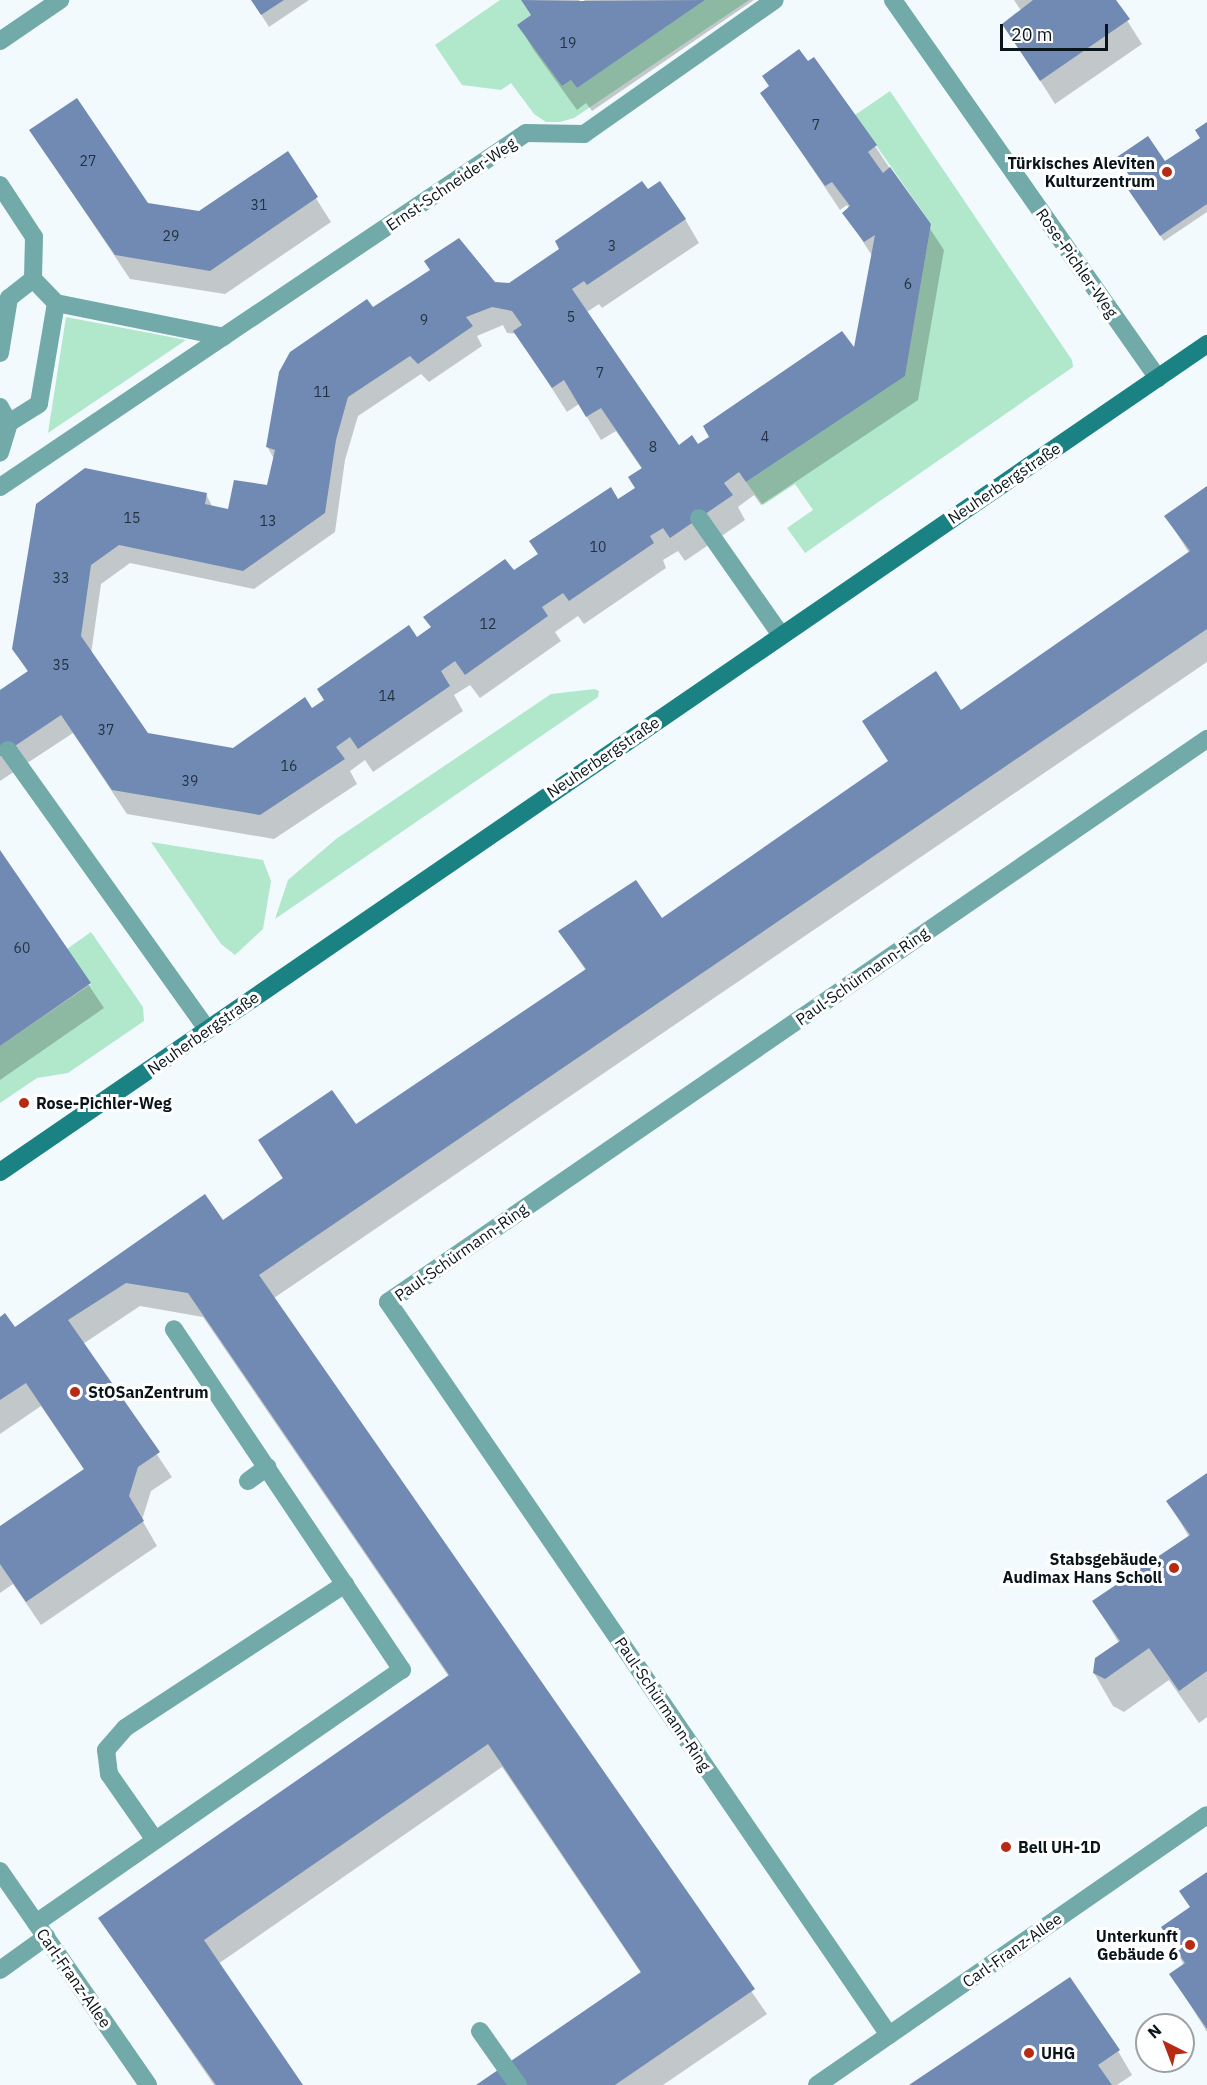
<!DOCTYPE html>
<meta charset="utf-8">
<style>
body{margin:0}
#map{position:relative;width:1207px;height:2085px;overflow:hidden;background:#f3fafd;font-family:"IBM Plex Sans",sans-serif}
div>[style]{position:absolute}
[style*='--x']{left:calc(var(--x)*1px);top:calc(var(--y)*1px);width:calc(var(--w)*1px);rotate:calc(var(--a)*1deg)}
.green>*{inset:0;background:#b1e7cb}
.shadow>*{inset:0;background:#0003}
.building>*{inset:0;background:#718ab3}
.lane>*{height:18px;margin:-9px;padding:0 9px;transform-origin:9px;border-radius:9px;background:#72aaa9}
.street>*{height:18px;margin:-9px;padding:0 9px;transform-origin:9px;border-radius:9px;background:#72aaa9}
.secondary>*{height:18px;margin:-9px;padding:0 9px;transform-origin:9px;border-radius:9px;background:#1b8283}
.dots>*{width:16px;height:16px;translate:-50% -50%;box-sizing:border-box;border:3px solid #fff;border-radius:50%}
span{translate:-50% -50%;white-space:nowrap;text-align:center;line-height:1.15;-webkit-text-stroke:6px #fff;paint-order:stroke}
.number-label{font-size:14px;color:#233240}
.number-label span{-webkit-text-stroke-width:0}
.poi-label{font-size:16px;color:#09151a;font-weight:700}
.right{translate:-100% -50%;text-align:right}
.left{translate:0 -50%;text-align:left}
.street-label{font-size:16px;color:#09151a}
.north{position:absolute;left:1135px;top:2013px;width:60px;height:60px;box-sizing:border-box;background:#fff;border:2px solid #9da1a3;border-radius:50%;rotate:318deg;font-size:16px;font-weight:700;line-height:24px;text-align:center;color:#09151a}
.north::after{content:'';display:block;margin:auto;width:21px;height:27px;background:#b72a13;clip-path:polygon(50% 0,100% 100%,50% 72%,0 100%)}
.scale{position:absolute;left:1000px;top:24px;width:108px;height:27px;box-sizing:border-box;border:3px solid #09151a;border-top:0;padding-left:8px;font-size:18px;line-height:21px;white-space:nowrap;color:#09151a;-webkit-text-stroke:4px #fff;paint-order:stroke}
</style>
<div id="map">
<div class="green">
<i style="clip-path:polygon(500px 0,521px 0,531px 15px,518px 25px,562px 86px,571px 80px,577px 88px,705px 0,749px 0,574px 118px,560px 122px,546px 122px,534px 114px,511px 83px,501px 90px,462px 85px,435px 45px)"></i>
<i style="clip-path:polygon(890px 91px,1072px 360px,1073px 367px,805px 553px,787px 528px,813px 510px,795px 484px,763px 505px,746px 482px,905px 375px,931px 224px,855px 115px)"></i>
<i style="clip-path:polygon(66px 317px,186px 340px,48px 433px)"></i>
<i style="clip-path:polygon(595px 689px,599px 691px,598px 697px,275px 919px,288px 880px,336px 839px,551px 694px)"></i>
<i style="clip-path:polygon(151px 842px,263px 860px,271px 881px,263px 929px,235px 955px,221px 944px)"></i>
<i style="clip-path:polygon(91px 932px,143px 1007px,144px 1021px,68px 1073px,37px 1078px,0 1103px,0 1046px,91px 984px,67px 949px)"></i>
</div>
<div class="shadow">
<i style="clip-path:polygon(252px 0,309px 0,269px 27px)"></i>
<i style="clip-path:polygon(523px 0,579px 0,581px 3px,585px 0,754px 0,592px 111px,586px 103px,577px 110px,533px 49px,519px 25px,532px 16px)"></i>
<i style="clip-path:polygon(1014px 0,1114px 0,1142px 44px,1055px 104px,1004px 24px,1022px 12px)"></i>
<i style="clip-path:polygon(evenodd,762px 93px,875px 146px,944px 250px,918px 400px,761px 505px,754px 495px,738px 507px,745px 520px,685px 561px,678px 551px,663px 560px,666px 568px,584px 624px,578px 616px,555px 632px,561px 641px,480px 698px,470px 685px,454px 695px,463px 711px,373px 772px,365px 760px,350px 771px,357px 784px,274px 839px,127px 814px,73px 733px,0 781px,0 692px,28px 672px,14px 649px,37px 505px,206px 494px,213px 508px,229px 511px,268px 487px,274px 459px,267px 446px,373px 309px,494px 284px,509px 284px,648px 191px,685px 219px,699px 243px,602px 308px,599px 304px,587px 312px,679px 447px,698px 446px,855px 351px,873px 257px,844px 213px,849px 209px,847px 205px,840px 210px,762px 93px,503px 325px,507px 333px,517px 334px,567px 412px,579px 404px,601px 440px,616px 431px,642px 469px,636px 489px,513px 572px,425px 617px,432px 628px,311px 710px,233px 750px,148px 735px,91px 654px,101px 584px,130px 563px,254px 589px,335px 532px,345px 460px,358px 416px,421px 374px,429px 382px,482px 346px,477px 336px,503px 325px)"></i>
<i style="clip-path:polygon(1207px 123px,1207px 212px,1164px 241px,1132px 194px,1165px 163px,1202px 139px)"></i>
<i style="clip-path:polygon(31px 131px,147px 204px,199px 213px,287px 153px,331px 222px,225px 294px,130px 279px)"></i>
<i style="clip-path:polygon(1207px 488px,1207px 662px,274px 1298px,767px 2014px,663px 2085px,479px 2085px,641px 1973px,502px 1767px,218px 1964px,301px 2085px,214px 2085px,100px 1918px,449px 1677px,203px 1317px,140px 1306px,83px 1344px,172px 1477px,151px 1491px,142px 1520px,157px 1546px,41px 1625px,13px 1584px,0 1593px,0 1528px,85px 1471px,41px 1406px,0 1434px,0 1319px,14px 1329px,223px 1222px,283px 1179px,260px 1141px,355px 1126px,586px 971px,560px 932px,661px 920px,1189px 553px,1166px 516px)"></i>
<i style="clip-path:polygon(0 853px,104px 1008px,0 1080px)"></i>
<i style="clip-path:polygon(1207px 1474px,1207px 1717px,1199px 1723px,1169px 1680px,1124px 1712px,1113px 1706px,1094px 1673px,1119px 1643px,1094px 1602px,1189px 1537px,1168px 1501px)"></i>
<i style="clip-path:polygon(1207px 1874px,1207px 2032px,1171px 1974px,1184px 1965px,1163px 1928px,1191px 1908px)"></i>
<i style="clip-path:polygon(1118px 2051px,1132px 2075px,1117px 2085px,911px 2085px)"></i>
</div>
<div class="building">
<i style="clip-path:polygon(251px 0,284px 0,261px 15px)"></i>
<i style="clip-path:polygon(521px 0,581px 1px,705px 0,577px 88px,571px 80px,562px 86px,517px 25px,531px 15px)"></i>
<i style="clip-path:polygon(1033px 0,1116px 0,1130px 19px,1040px 81px,1002px 24px)"></i>
<i style="clip-path:polygon(evenodd,799px 49px,808px 61px,814px 57px,877px 145px,868px 152px,883px 173px,890px 167px,931px 224px,905px 376px,746px 482px,739px 472px,724px 483px,733px 495px,670px 538px,663px 528px,650px 536px,654px 543px,569px 601px,563px 593px,542px 607px,548px 616px,465px 675px,455px 661px,441px 671px,450px 686px,358px 749px,350px 737px,336px 747px,345px 759px,260px 815px,112px 790px,61px 715px,0 756px,0 690px,28px 671px,12px 649px,36px 504px,85px 468px,207px 493px,205px 504px,228px 509px,234px 480px,267px 485px,275px 450px,266px 447px,279px 372px,290px 352px,367px 299px,373px 307px,430px 270px,424px 261px,459px 238px,495px 282px,509px 283px,559px 249px,555px 241px,642px 181px,648px 189px,660px 181px,686px 219px,587px 285px,584px 281px,572px 289px,679px 445px,692px 435px,698px 444px,704px 440px,709px 437px,703px 426px,842px 331px,854px 347px,875px 235px,864px 242px,842px 213px,850px 206px,832px 182px,825px 186px,760px 93px,769px 86px,762px 76px,799px 49px,492px 307px,512px 311px,522px 325px,513px 331px,552px 388px,564px 380px,586px 417px,601px 408px,642px 468px,628px 477px,635px 488px,618px 499px,611px 487px,529px 541px,538px 554px,514px 570px,505px 559px,423px 617px,431px 627px,417px 637px,409px 625px,317px 689px,324px 700px,312px 708px,305px 697px,233px 748px,148px 733px,81px 636px,91px 565px,119px 545px,243px 571px,325px 513px,336px 440px,348px 397px,410px 356px,418px 364px,473px 326px,466px 317px,492px 307px)"></i>
<i style="clip-path:polygon(77px 98px,148px 203px,199px 211px,288px 151px,318px 197px,210px 271px,115px 255px,29px 130px)"></i>
<i style="clip-path:polygon(1207px 122px,1207px 204px,1160px 236px,1127px 188px,1134px 183px,1117px 157px,1148px 136px,1165px 161px,1200px 138px,1195px 130px)"></i>
<i style="clip-path:polygon(1207px 486px,1207px 629px,259px 1275px,755px 1989px,615px 2085px,476px 2085px,641px 1972px,488px 1744px,204px 1940px,303px 2085px,216px 2085px,98px 1918px,449px 1675px,188px 1293px,126px 1283px,68px 1320px,160px 1452px,138px 1467px,129px 1496px,144px 1521px,26px 1602px,0 1564px,0 1526px,84px 1469px,26px 1383px,0 1400px,0 1317px,5px 1313px,15px 1327px,205px 1194px,223px 1220px,283px 1178px,258px 1140px,332px 1090px,356px 1124px,586px 969px,558px 931px,636px 880px,662px 918px,888px 761px,862px 721px,936px 671px,961px 710px,1190px 551px,1164px 516px)"></i>
<i style="clip-path:polygon(0 850px,91px 983px,0 1046px)"></i>
<i style="clip-path:polygon(1207px 1473px,1207px 1671px,1179px 1691px,1149px 1648px,1105px 1679px,1093px 1673px,1095px 1658px,1120px 1641px,1092px 1601px,1190px 1535px,1166px 1501px)"></i>
<i style="clip-path:polygon(1207px 1872px,1207px 2029px,1169px 1974px,1185px 1963px,1161px 1927px,1190px 1907px,1179px 1891px)"></i>
<i style="clip-path:polygon(1070px 1977px,1120px 2050px,1098px 2065px,1112px 2085px,909px 2085px)"></i>
</div>
<div class="lane">
<i style="--x:699;--y:518;--w:143;--a:55"></i>
<i style="--x:248;--y:1481;--w:24;--a:-36"></i>
<i style="--x:155;--y:1840;--w:80;--a:-124.9"></i>
<i style="--x:109;--y:1774;--w:24;--a:-97"></i>
<i style="--x:106;--y:1750;--w:29;--a:-49"></i>
<i style="--x:125;--y:1728;--w:263;--a:-33.2"></i>
<i style="--x:0;--y:1871;--w:260;--a:55.3"></i>
<i style="--x:36;--y:1923;--w:445;--a:-34.7"></i>
<i style="--x:402;--y:1670;--w:410;--a:-123.8"></i>
<i style="--x:0;--y:1970;--w:57;--a:-35.7"></i>
<i style="--x:480;--y:2031;--w:66;--a:54.9"></i>
<i style="--x:889;--y:2035;--w:888;--a:-124.35"></i>
<i style="--x:388;--y:1302;--w:994;--a:-34.51"></i>
<i style="--x:817;--y:2085;--w:474;--a:-34.7"></i>
</div>
<div class="street">
<i style="--x:893;--y:0;--w:462;--a:55"></i>
<i style="--x:0;--y:41;--w:73;--a:-34.3"></i>
<i style="--x:0;--y:185;--w:62;--a:56.8"></i>
<i style="--x:34;--y:237;--w:42;--a:91.4"></i>
<i style="--x:33;--y:279;--w:33;--a:46"></i>
<i style="--x:56;--y:303;--w:102;--a:99.6"></i>
<i style="--x:39;--y:404;--w:36;--a:148"></i>
<i style="--x:9;--y:423;--w:31;--a:107"></i>
<i style="--x:56;--y:303;--w:171;--a:11.4"></i>
<i style="--x:0;--y:353;--w:56;--a:-80.7"></i>
<i style="--x:9;--y:298;--w:31;--a:-38"></i>
<i style="--x:0;--y:407;--w:18;--a:61"></i>
<i style="--x:0;--y:487;--w:634;--a:-33.94"></i>
<i style="--x:526;--y:133;--w:58;--a:1"></i>
<i style="--x:584;--y:134;--w:233;--a:-35.1"></i>
<i style="--x:8;--y:750;--w:344;--a:54.5"></i>
</div>
<div class="secondary">
<i style="--x:0;--y:1172;--w:1464;--a:-34.45"></i>
</div>
<div class="dots">
<i style="left:1167px;top:172px;background:#b72a13"></i>
<i style="left:24px;top:1103px;background:#b72a13"></i>
<i style="left:75px;top:1392px;background:#b72a13"></i>
<i style="left:1174px;top:1568px;background:#b72a13"></i>
<i style="left:1006px;top:1847px;background:#b72a13"></i>
<i style="left:1190px;top:1945px;background:#b72a13"></i>
<i style="left:1029px;top:2053px;background:#b72a13"></i>
</div>
<div class="number-label">
<span style="left:568px;top:43px">19</span>
<span style="left:816px;top:125px">7</span>
<span style="left:88px;top:161px">27</span>
<span style="left:259px;top:205px">31</span>
<span style="left:171px;top:236px">29</span>
<span style="left:612px;top:246px">3</span>
<span style="left:908px;top:284px">6</span>
<span style="left:571px;top:317px">5</span>
<span style="left:424px;top:320px">9</span>
<span style="left:600px;top:373px">7</span>
<span style="left:322px;top:392px">11</span>
<span style="left:765px;top:437px">4</span>
<span style="left:653px;top:447px">8</span>
<span style="left:132px;top:518px">15</span>
<span style="left:268px;top:521px">13</span>
<span style="left:598px;top:547px">10</span>
<span style="left:61px;top:578px">33</span>
<span style="left:488px;top:624px">12</span>
<span style="left:61px;top:665px">35</span>
<span style="left:387px;top:696px">14</span>
<span style="left:106px;top:730px">37</span>
<span style="left:289px;top:766px">16</span>
<span style="left:190px;top:781px">39</span>
<span style="left:22px;top:948px">60</span>
</div>
<div class="poi-label">
<span class="right" style="left:1155px;top:172px">Türkisches Aleviten<br>Kulturzentrum</span>
<span class="left" style="left:36px;top:1103px">Rose-Pichler-Weg</span>
<span class="left" style="left:88px;top:1392px">StOSanZentrum</span>
<span class="right" style="left:1162px;top:1568px">Stabsgebäude,<br>Audimax Hans Scholl</span>
<span class="left" style="left:1018px;top:1847px">Bell UH-1D</span>
<span class="right" style="left:1178px;top:1945px">Unterkunft<br>Gebäude 6</span>
<span class="left" style="left:1041px;top:2053px">UHG</span>
</div>
<div class="street-label">
<span style="left:451px;top:184px;rotate:-34deg">Ernst-Schneider-Weg</span>
<span style="left:1077px;top:263px;rotate:55deg">Rose-Pichler-Weg</span>
<span style="left:1004px;top:483px;rotate:-34deg">Neuherbergstraße</span>
<span style="left:603px;top:757px;rotate:-34deg">Neuherbergstraße</span>
<span style="left:862px;top:976px;rotate:-35deg">Paul-Schürmann-Ring</span>
<span style="left:203px;top:1033px;rotate:-35deg">Neuherbergstraße</span>
<span style="left:461px;top:1252px;rotate:-35deg">Paul-Schürmann-Ring</span>
<span style="left:663px;top:1704px;rotate:56deg">Paul-Schürmann-Ring</span>
<span style="left:1012px;top:1950px;rotate:-35deg">Carl-Franz-Allee</span>
<span style="left:74px;top:1978px;rotate:55deg">Carl-Franz-Allee</span>
</div>
<div class="north">N</div>
<div class="scale">20 m</div>
</div>
